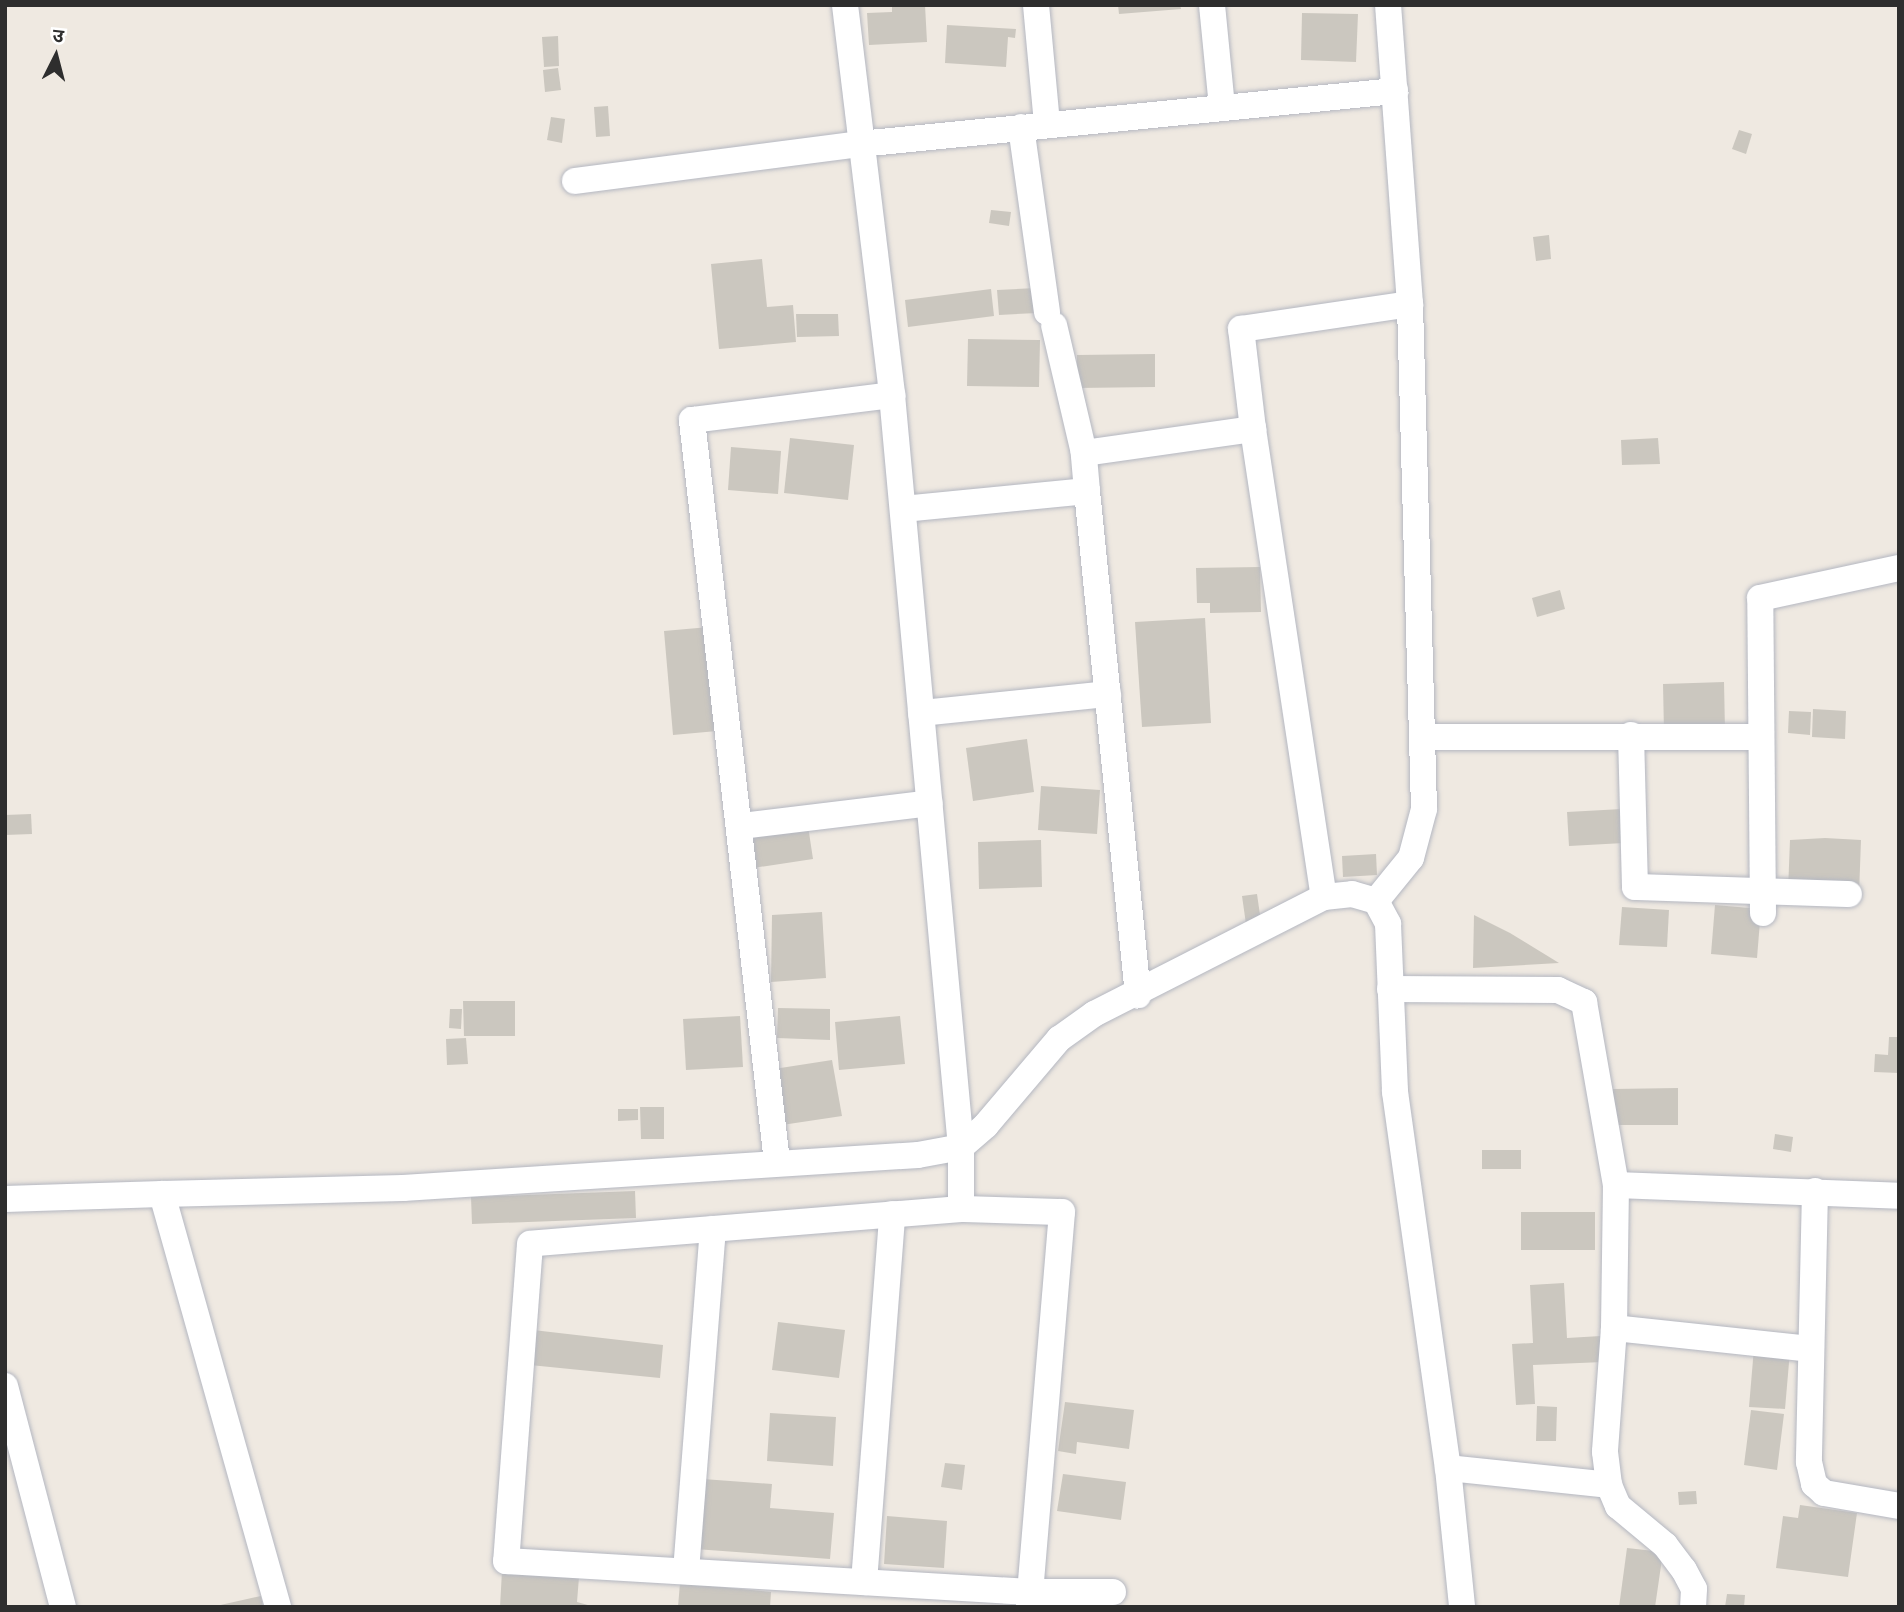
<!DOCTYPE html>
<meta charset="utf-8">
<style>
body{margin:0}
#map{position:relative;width:1904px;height:1612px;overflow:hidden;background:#efe9e1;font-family:Commissioner,"Noto Sans Devanagari",sans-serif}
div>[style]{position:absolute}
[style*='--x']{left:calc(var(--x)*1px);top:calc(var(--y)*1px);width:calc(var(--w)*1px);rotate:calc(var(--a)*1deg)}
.building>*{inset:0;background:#cbc7bf}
.roads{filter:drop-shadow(0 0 2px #b4b7c1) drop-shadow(0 0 2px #b4b7c1)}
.minor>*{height:26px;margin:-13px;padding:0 13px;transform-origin:13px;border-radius:13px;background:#fff}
span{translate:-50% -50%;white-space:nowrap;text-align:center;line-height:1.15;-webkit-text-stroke:6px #fff;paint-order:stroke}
.frame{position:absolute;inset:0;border:7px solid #2e2e2e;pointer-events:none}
.north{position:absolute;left:21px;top:21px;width:70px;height:70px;-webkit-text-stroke:5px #fff;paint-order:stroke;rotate:6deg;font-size:19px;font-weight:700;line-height:28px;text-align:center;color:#2e2e2e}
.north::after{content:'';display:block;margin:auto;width:24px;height:32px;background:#2e2e2e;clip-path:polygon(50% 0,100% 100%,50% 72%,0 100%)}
</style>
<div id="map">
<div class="building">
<i style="clip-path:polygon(892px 5px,925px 5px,927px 42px,869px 45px,867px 13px,892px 12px)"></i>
<i style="clip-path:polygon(1118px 5px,1180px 5px,1181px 9px,1119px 14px)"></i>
<i style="clip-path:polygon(1302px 13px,1358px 14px,1356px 62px,1301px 60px)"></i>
<i style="clip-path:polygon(947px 25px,1016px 29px,1015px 38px,1008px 37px,1006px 67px,945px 63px)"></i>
<i style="clip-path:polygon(558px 36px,559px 66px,544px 67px,542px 37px)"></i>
<i style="clip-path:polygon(558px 68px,561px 90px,545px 92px,543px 70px)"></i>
<i style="clip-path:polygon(608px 106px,610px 136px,596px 137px,594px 107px)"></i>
<i style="clip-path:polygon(551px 117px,565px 119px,562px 143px,547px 140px)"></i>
<i style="clip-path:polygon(1739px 130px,1752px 134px,1746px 154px,1732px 149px)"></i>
<i style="clip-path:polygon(991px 210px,1011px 212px,1009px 226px,989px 223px)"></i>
<i style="clip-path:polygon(1549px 235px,1551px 259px,1536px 261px,1533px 237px)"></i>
<i style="clip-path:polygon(762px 259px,767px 307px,793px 305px,796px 342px,719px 349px,711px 264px)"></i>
<i style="clip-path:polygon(1036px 288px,1037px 313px,999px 315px,997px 290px)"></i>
<i style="clip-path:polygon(991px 289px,994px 316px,908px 327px,905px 300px)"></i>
<i style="clip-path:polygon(796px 314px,838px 314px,839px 336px,797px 337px)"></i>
<i style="clip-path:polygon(968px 339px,1040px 340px,1039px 387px,967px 386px)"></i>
<i style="clip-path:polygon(1155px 354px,1155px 387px,1077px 388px,1077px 355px)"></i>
<i style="clip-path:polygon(790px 438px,854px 445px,848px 500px,784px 493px)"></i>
<i style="clip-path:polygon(1658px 438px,1660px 464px,1622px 465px,1621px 440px)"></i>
<i style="clip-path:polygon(731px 447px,781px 451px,778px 494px,728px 490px)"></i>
<i style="clip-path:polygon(1260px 567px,1261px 612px,1210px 613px,1210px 603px,1197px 603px,1196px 568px)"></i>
<i style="clip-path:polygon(1560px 590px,1565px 609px,1537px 617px,1532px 598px)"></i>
<i style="clip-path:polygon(1205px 618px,1211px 723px,1142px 727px,1135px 622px)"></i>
<i style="clip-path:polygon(709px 627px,717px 731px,673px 735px,664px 631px)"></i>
<i style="clip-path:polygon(1724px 682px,1725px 731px,1664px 732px,1663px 684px)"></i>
<i style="clip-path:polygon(1813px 709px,1846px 711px,1845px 739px,1812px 737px)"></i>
<i style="clip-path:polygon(1789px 711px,1811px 712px,1810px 735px,1788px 733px)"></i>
<i style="clip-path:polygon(1027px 739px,1034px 792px,973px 801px,966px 748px)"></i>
<i style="clip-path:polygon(1041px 786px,1100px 790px,1097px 834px,1038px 830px)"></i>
<i style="clip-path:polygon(1622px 809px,1624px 843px,1569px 846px,1567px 812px)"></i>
<i style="clip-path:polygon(31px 814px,32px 834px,5px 835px,5px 815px)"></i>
<i style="clip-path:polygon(808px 826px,813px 859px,753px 868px,748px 835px)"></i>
<i style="clip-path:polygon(1825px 838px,1861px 840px,1859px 894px,1788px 891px,1790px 840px)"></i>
<i style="clip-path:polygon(1041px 840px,1042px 887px,979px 889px,978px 842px)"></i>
<i style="clip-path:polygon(1376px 854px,1377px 875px,1343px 877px,1342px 856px)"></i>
<i style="clip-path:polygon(1257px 894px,1261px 922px,1246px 924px,1242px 896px)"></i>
<i style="clip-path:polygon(1715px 905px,1761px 909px,1757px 958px,1711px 954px)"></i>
<i style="clip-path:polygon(1622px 907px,1669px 910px,1667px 947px,1619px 945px)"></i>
<i style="clip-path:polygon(822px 912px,826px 978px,771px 982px,772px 915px)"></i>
<i style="clip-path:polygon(1474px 915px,1510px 933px,1559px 963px,1473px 968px)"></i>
<i style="clip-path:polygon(463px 1001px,515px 1001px,515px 1036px,464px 1036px)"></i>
<i style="clip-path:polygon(778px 1008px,830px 1009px,830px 1040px,777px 1038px)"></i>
<i style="clip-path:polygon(450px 1009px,462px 1009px,461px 1029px,449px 1028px)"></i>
<i style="clip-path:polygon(740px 1016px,743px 1067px,686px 1070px,683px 1019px)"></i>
<i style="clip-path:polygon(900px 1016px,905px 1064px,839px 1070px,835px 1022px)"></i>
<i style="clip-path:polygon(1889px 1037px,1899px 1037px,1899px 1073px,1874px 1072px,1875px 1054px,1888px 1055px)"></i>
<i style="clip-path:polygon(466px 1038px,468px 1064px,447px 1065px,446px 1039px)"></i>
<i style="clip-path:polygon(832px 1060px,842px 1116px,782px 1125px,774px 1069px)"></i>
<i style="clip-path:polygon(1678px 1088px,1678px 1125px,1613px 1125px,1613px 1089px)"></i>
<i style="clip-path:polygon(640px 1107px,664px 1107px,664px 1139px,641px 1139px)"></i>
<i style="clip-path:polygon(618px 1109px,638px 1109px,638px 1120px,618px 1121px)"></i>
<i style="clip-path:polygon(1775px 1134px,1793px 1137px,1791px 1152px,1773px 1149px)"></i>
<i style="clip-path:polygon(1482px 1150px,1521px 1150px,1521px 1169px,1482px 1169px)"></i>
<i style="clip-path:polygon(635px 1191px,636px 1218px,472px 1224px,471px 1197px)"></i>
<i style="clip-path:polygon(1521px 1212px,1595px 1212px,1595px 1250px,1521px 1250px)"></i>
<i style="clip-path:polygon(1564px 1283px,1567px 1338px,1601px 1336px,1603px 1362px,1533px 1365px,1535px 1404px,1516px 1405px,1512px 1344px,1533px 1343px,1530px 1285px)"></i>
<i style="clip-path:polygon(778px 1322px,845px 1330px,839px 1378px,772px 1370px)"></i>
<i style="clip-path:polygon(533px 1330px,663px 1345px,660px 1378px,530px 1365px)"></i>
<i style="clip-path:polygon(1754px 1348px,1790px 1351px,1785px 1409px,1749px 1407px)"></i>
<i style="clip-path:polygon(1065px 1402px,1134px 1410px,1129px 1449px,1077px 1442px,1076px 1454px,1058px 1451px)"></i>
<i style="clip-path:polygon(1537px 1406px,1557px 1407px,1556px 1441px,1536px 1441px)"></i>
<i style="clip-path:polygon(1751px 1410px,1784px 1414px,1777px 1470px,1744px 1465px)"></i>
<i style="clip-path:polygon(770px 1413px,836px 1417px,833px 1466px,767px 1461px)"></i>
<i style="clip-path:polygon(945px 1463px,965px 1465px,962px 1490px,941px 1487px)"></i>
<i style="clip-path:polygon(1063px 1474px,1126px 1482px,1121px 1520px,1057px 1511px)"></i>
<i style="clip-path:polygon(703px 1479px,772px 1484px,770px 1508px,834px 1513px,830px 1559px,695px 1549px)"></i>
<i style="clip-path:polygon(1696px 1491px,1697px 1504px,1679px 1505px,1678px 1492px)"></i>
<i style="clip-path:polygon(1800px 1505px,1857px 1513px,1848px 1577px,1776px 1568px,1783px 1516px,1798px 1518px)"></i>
<i style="clip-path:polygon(887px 1516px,947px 1521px,944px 1568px,884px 1564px)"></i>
<i style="clip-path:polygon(1627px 1548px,1663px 1552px,1655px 1607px,1619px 1607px)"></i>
<i style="clip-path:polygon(502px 1571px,579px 1577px,577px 1602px,595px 1607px,500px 1607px)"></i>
<i style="clip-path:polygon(680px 1583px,771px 1592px,770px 1607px,678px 1607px)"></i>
<i style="clip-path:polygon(1727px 1594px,1745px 1595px,1744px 1607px,1725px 1607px)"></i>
<i style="clip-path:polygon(261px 1596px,263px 1607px,216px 1607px,216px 1606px)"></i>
</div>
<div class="roads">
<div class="minor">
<i style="--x:845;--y:5;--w:393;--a:83.1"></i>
<i style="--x:892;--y:395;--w:755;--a:84.76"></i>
<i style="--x:961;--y:1147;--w:62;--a:90"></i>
<i style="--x:961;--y:1209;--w:101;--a:1.7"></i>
<i style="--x:1062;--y:1212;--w:396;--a:94.8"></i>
<i style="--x:1036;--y:5;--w:120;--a:84.7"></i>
<i style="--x:1212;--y:5;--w:102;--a:84.4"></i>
<i style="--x:1021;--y:127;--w:187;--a:82"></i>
<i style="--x:575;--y:181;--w:287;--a:-7.4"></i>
<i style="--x:860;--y:144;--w:538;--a:-5.66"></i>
<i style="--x:1253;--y:429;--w:473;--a:81.4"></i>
<i style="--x:1084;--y:453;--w:171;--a:-8.1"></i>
<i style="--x:1253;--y:429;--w:101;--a:-96.8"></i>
<i style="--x:1241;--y:329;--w:171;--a:-8.4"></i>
<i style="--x:1087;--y:491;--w:507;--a:84.22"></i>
<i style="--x:903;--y:509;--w:185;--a:-5.6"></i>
<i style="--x:1087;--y:491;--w:38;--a:-95"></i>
<i style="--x:1084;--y:453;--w:131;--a:-103.2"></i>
<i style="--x:921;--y:713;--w:188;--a:-5.8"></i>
<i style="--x:1631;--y:735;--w:152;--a:88.5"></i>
<i style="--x:1635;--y:887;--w:214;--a:1.9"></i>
<i style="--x:1422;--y:737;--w:339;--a:0"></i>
<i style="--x:741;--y:826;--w:190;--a:-6.9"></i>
<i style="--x:1376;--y:901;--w:55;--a:-50.9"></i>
<i style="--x:1411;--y:858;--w:51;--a:-75.1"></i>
<i style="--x:1424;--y:809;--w:505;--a:-91.59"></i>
<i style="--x:1410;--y:304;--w:300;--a:-94.2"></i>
<i style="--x:1763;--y:913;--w:315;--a:-90.5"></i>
<i style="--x:1760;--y:598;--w:142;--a:-12.2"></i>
<i style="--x:1390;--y:989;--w:168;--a:0.3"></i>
<i style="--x:1558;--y:990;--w:29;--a:25"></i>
<i style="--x:1584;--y:1002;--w:186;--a:80.1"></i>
<i style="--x:1616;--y:1185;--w:143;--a:90.8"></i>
<i style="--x:1614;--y:1328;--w:124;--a:94.2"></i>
<i style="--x:1605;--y:1452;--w:33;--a:83"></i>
<i style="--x:1609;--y:1485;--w:23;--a:67"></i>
<i style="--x:1618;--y:1506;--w:61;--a:39.7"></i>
<i style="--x:1665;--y:1545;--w:31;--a:53"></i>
<i style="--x:1684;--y:1570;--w:21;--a:62"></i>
<i style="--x:1694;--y:1589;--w:18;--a:93"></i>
<i style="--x:777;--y:1162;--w:747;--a:-96.54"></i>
<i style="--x:692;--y:420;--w:202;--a:-7.1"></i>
<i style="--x:1616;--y:1185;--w:283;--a:2.2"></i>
<i style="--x:1815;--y:1191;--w:271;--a:91.3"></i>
<i style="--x:1809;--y:1462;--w:23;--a:77"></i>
<i style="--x:1814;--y:1484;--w:13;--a:42"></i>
<i style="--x:1824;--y:1493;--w:76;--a:9.8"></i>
<i style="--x:162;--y:1194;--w:241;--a:-1.4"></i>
<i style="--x:403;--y:1188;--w:516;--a:-3.67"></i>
<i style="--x:918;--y:1155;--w:44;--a:-10.5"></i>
<i style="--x:961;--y:1147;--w:33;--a:-41"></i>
<i style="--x:986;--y:1125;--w:113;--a:-49.7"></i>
<i style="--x:1059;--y:1039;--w:43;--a:-35.5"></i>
<i style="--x:1094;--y:1014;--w:258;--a:-27"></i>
<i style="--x:1324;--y:897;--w:28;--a:-6"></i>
<i style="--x:1352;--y:894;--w:25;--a:16"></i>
<i style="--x:1376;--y:901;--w:26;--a:62"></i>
<i style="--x:1388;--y:924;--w:168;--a:87.6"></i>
<i style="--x:1395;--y:1092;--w:380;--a:82"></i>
<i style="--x:1448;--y:1468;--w:140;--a:84.2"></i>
<i style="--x:5;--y:1199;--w:157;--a:-1.8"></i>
<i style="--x:162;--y:1194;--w:429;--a:74.3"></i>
<i style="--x:961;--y:1209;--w:432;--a:175.4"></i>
<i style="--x:530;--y:1244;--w:318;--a:94.3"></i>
<i style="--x:506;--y:1561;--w:525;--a:3.39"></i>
<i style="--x:1030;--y:1592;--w:83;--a:0"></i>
<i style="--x:1614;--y:1328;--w:198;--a:6.1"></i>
<i style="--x:5;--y:1386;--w:228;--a:75.3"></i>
<i style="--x:1448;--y:1468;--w:162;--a:6"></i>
<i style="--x:686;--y:1571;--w:343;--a:-85.5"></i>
<i style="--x:864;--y:1582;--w:369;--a:-85.6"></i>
</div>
</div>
<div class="frame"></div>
<div class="north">उ</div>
</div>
